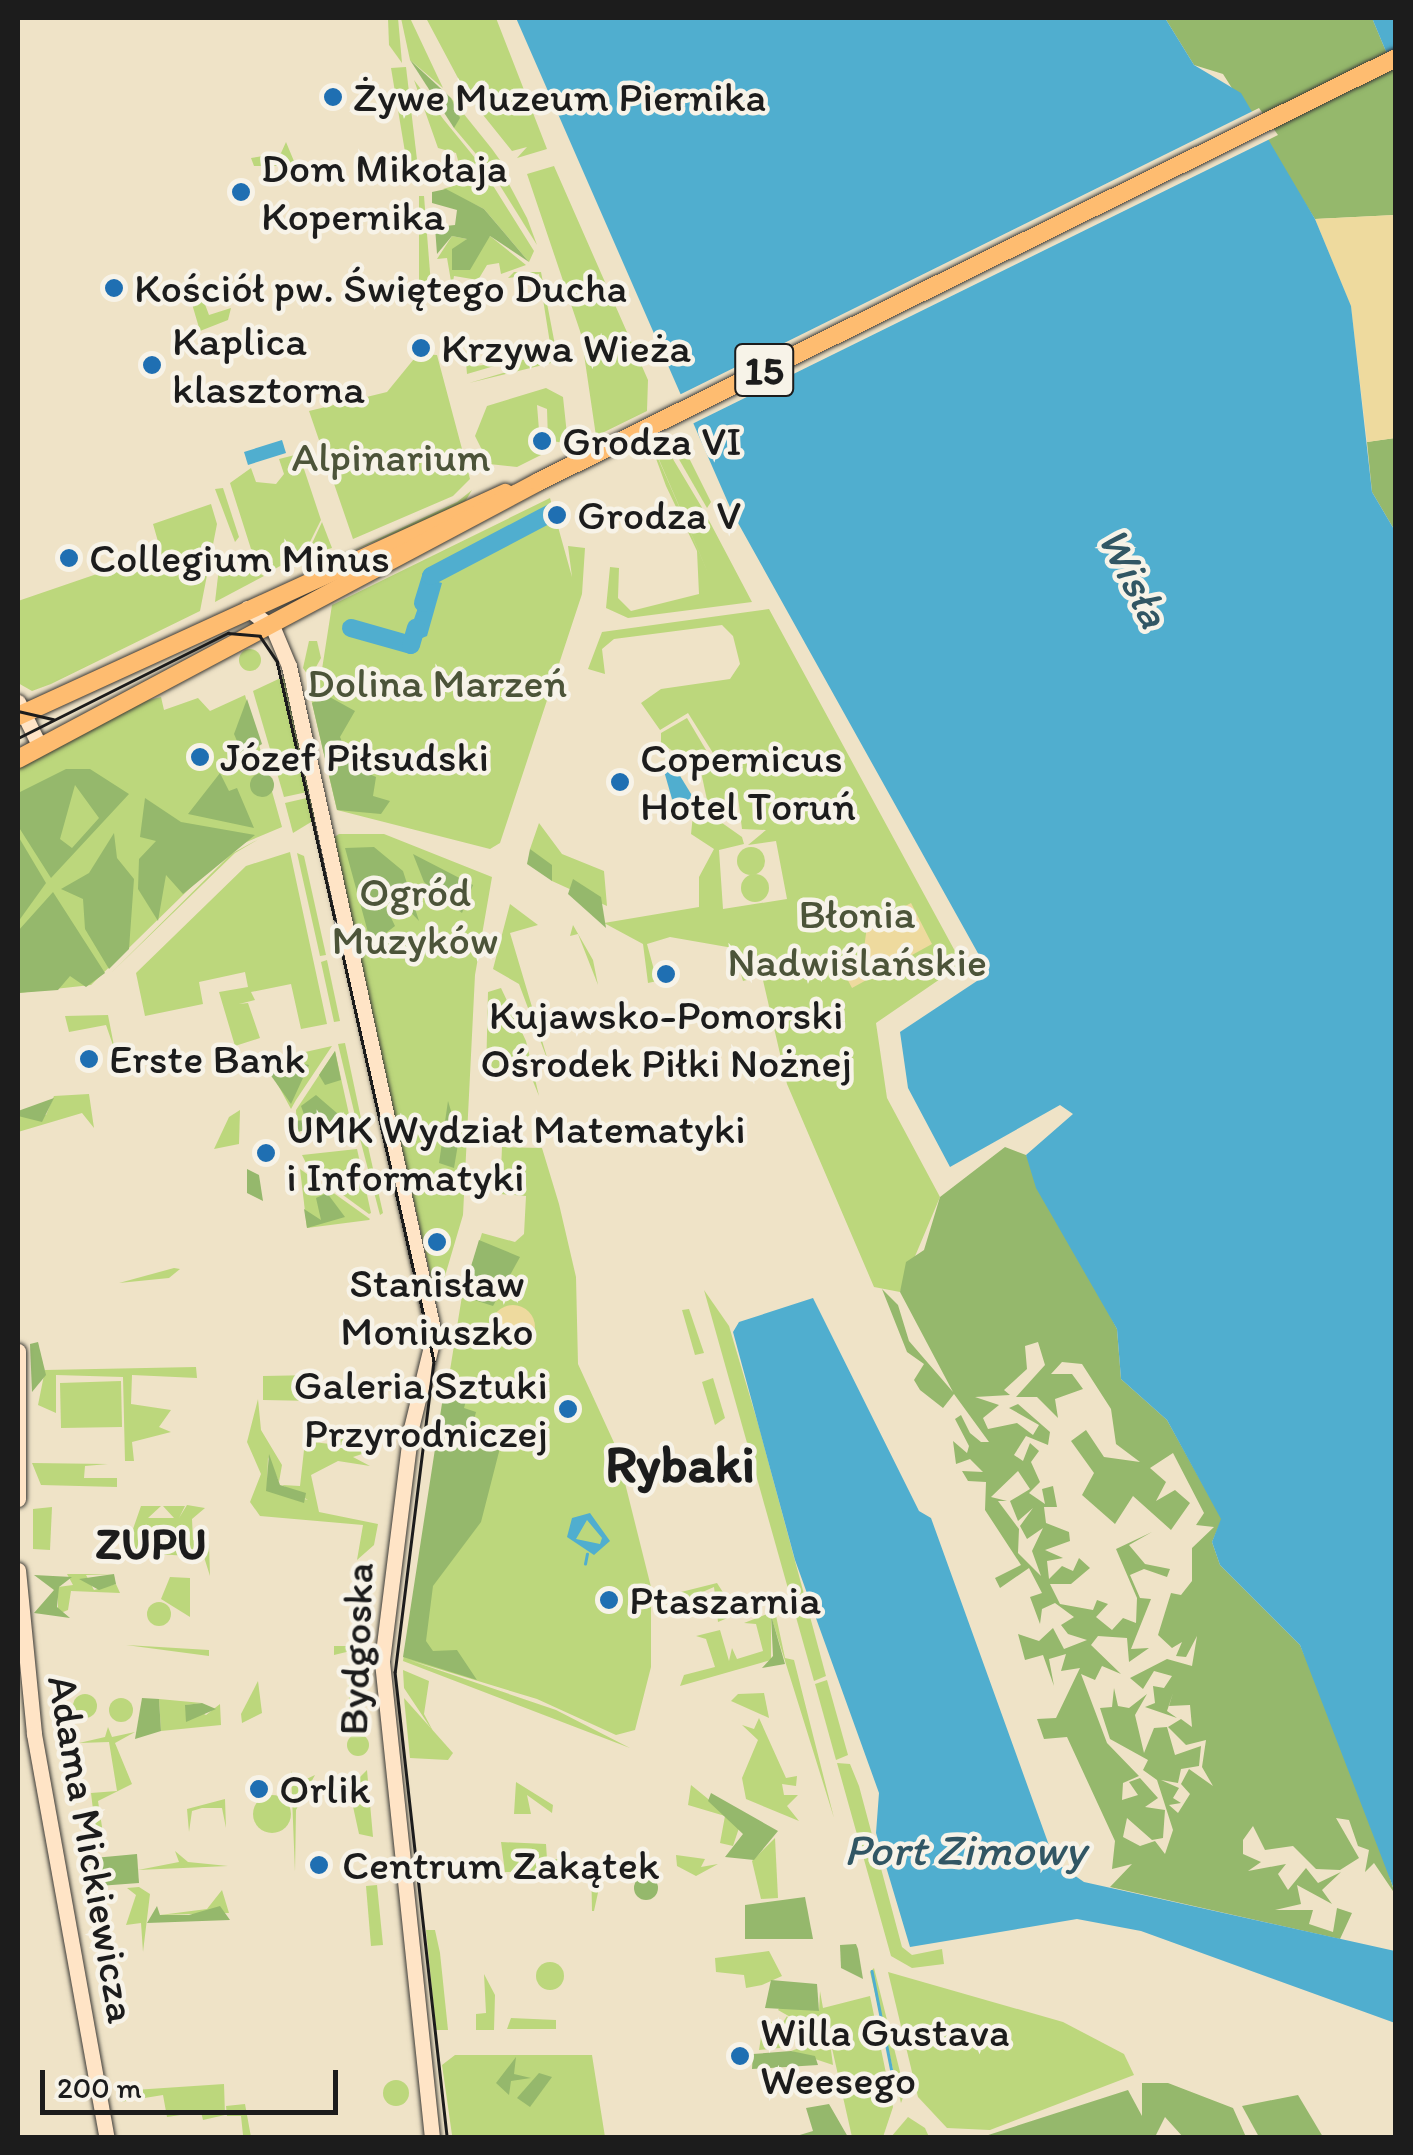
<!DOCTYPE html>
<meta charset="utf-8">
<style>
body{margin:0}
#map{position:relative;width:1413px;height:2155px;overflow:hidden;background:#efe3c7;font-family:Itim,sans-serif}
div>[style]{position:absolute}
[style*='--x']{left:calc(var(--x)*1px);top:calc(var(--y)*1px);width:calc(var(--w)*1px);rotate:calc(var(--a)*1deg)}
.green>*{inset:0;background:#bcd77c}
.round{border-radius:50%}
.forest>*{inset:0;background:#95b86c}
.sand>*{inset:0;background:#eeda9e}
.water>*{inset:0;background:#50aecf}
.pier>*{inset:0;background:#efe3c7}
.stream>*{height:2.5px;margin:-1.25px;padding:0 1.25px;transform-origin:1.25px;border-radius:1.25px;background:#50aecf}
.river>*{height:18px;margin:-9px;padding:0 9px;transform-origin:9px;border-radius:9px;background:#50aecf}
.roads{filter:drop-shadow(0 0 2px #3c3a36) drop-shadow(0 0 2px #3c3a36)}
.secondary>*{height:15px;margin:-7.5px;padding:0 7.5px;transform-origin:7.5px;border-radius:7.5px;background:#ffe4c6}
.primary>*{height:18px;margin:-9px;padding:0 9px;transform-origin:9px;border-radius:9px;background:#febc70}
.tram>*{height:2.5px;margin:-1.25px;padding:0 1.25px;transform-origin:1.25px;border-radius:1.25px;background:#1c1c1c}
.dots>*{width:28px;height:28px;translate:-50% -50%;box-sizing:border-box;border:5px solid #f7f3e8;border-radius:50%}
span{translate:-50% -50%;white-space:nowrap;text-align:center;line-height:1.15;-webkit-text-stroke:9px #f7f3e8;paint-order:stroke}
.shield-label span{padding:2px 8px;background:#f7f3e8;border:2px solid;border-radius:8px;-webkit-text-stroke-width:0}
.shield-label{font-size:40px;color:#1c1c1c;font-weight:700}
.poi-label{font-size:42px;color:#1c1c1c}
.left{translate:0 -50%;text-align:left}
.right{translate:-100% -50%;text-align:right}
.park-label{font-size:42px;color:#4c5439}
.street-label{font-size:42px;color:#1c1c1c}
.water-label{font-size:45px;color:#315664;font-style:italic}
.neighbourhood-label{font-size:45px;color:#1c1c1c;font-weight:700}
.district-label{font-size:52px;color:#1c1c1c;font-weight:700}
.frame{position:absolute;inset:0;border:20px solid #1c1c1c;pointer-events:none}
.scale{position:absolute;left:40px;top:2070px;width:298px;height:45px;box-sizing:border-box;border:5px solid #1c1c1c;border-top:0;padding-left:12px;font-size:30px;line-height:35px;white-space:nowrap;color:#1c1c1c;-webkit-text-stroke:8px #f7f3e8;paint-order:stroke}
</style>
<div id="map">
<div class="green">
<i style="clip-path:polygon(388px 18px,398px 18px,402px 63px,389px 45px)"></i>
<i style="clip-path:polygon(401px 18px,410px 18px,443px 88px,410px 60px)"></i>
<i style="clip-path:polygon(426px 18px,496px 18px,547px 149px,517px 158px,527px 147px,512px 151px,467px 95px)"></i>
<i style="clip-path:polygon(406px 67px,418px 168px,408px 170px,391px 68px)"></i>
<i style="clip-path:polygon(414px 80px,444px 120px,484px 169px,462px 175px,456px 153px,438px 148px)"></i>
<i style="clip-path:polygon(451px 98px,492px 149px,502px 163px,487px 167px,454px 128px)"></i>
<i style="clip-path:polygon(286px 142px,296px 166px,254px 166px,251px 158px,281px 153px)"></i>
<i style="clip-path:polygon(554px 166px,648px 380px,647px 411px,596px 436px,581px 334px,527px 174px)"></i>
<i style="clip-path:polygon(502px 171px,527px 218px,537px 245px,494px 176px)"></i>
<i style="clip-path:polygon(487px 176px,534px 251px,529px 262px,484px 209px,443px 189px)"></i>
<i style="clip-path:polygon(419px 196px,424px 196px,431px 285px,419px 292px)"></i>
<i style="clip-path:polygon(452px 236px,467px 239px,455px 262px,490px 236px,526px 265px,501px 274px,499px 263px,487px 265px,478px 280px,454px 276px,452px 287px,447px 258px,437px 259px)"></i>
<i style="clip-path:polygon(514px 272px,541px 272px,555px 345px,551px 363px,469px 383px,510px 371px,508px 362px,467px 374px,465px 351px,476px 366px,552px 356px,539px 274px,508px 278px)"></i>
<i style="clip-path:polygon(203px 299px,209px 315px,231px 308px,228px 320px,200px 331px,192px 304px)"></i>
<i style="clip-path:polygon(418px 354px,437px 355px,470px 479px,453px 496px,353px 539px,309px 411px,387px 392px)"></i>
<i style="clip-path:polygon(546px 388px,563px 397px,568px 444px,548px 440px,547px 409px,537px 405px,541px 455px,517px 467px,489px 464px,475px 436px,487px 406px)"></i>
<i style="clip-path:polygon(661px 439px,704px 511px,752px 602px,628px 618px,606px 608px,610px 567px,619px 568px,618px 598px,631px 611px,699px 594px,697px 551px,666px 486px,654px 453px,654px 449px,709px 575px,654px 448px)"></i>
<i style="clip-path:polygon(682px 444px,711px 502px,707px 508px,673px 449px)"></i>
<i style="clip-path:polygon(299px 454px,321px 520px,305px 552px,273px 570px,251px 549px,230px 483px,251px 468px,256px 482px,276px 484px,284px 474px,279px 459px)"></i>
<i style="clip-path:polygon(223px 488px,239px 537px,235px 542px,215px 489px)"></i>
<i style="clip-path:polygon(472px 490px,463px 505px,352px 551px,457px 502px)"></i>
<i style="clip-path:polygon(550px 498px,572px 577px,568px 546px,585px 548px,582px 594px,500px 843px,490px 849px,337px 810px,309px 690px,320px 682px,332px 605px)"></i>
<i style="clip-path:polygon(211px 504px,217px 524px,200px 611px,51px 684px,32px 691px,18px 683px,18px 601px,161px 552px,153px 524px)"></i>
<i style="clip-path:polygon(322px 522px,332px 548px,308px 555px,308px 552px)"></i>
<i style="clip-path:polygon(226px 553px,264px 576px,215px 602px,220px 559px)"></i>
<i style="clip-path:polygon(769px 609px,962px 964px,876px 1023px,887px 1098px,940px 1197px,900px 1292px,874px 1287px,787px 1084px,762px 976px,743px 981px,733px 948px,670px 937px,647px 944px,657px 981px,648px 983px,643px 944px,604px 923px,699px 907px,699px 877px,714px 849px,691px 834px,693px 815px,708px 813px,742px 837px,744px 844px,719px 850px,723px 909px,787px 899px,776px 841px,748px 845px,766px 830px,742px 829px,733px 757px,713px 753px,688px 713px,660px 730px,641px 703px,661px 689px,730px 679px,740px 664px,733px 636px,722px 625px,614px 639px,602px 649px,605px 674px,588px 669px,602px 632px)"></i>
<i style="clip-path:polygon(317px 641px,321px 658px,310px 678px,303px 668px,309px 641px)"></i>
<i class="round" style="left:239px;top:649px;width:22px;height:22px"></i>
<i style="clip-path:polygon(285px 676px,312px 791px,284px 797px,253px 691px)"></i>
<i style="clip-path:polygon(245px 695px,282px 827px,230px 849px,91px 985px,18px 993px,18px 767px,145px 701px,161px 697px,164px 710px,198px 698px,210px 711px)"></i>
<i style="clip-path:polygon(687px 718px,709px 755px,699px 769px,661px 743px,661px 733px)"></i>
<i style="clip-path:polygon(712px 756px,734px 763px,740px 782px,733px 798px,709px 809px,701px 772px)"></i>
<i style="clip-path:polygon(311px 797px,316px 819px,293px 833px,285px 803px)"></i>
<i style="clip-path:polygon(539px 823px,562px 854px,604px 871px,607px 906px,552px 881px,530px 849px)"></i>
<i style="clip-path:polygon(339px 834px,384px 834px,492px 877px,475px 975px,463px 1215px,437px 1303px,331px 839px)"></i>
<i style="clip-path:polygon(259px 839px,235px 853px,111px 973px,231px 854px)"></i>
<i class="round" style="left:737px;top:847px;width:28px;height:28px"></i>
<i style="clip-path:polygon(290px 852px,327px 1024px,301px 1029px,291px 984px,251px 992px,255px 1000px,239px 1004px,248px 1003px,260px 1038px,235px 1046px,219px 992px,248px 987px,245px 972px,199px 982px,203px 1004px,145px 1016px,136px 973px,246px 866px)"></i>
<i style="clip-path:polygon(297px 853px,304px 856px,326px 955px,320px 956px)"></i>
<i class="round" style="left:741px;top:874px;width:28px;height:28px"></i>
<i style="clip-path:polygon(510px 904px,538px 925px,510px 933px,549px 1064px,519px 984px,493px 969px)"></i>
<i style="clip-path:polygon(573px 925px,593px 960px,598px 985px,578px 934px,570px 936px)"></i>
<i style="clip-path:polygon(327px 960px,340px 1021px,334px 1022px,321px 962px)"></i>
<i style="clip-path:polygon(501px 988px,526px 1041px,539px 1096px,530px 1074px,486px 1076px,488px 992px)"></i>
<i style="clip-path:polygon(108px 1015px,115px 1051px,106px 1025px,69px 1032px,65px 1016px)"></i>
<i style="clip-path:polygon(345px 1043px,362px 1123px,357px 1124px,338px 1044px)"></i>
<i style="clip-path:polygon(332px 1046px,296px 1100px,291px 1109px,265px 1061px)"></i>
<i style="clip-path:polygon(335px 1051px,350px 1119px,297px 1132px,296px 1110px)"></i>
<i style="clip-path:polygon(89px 1094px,94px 1128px,82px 1113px,18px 1132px,18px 1115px,46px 1115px,54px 1096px)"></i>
<i style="clip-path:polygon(240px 1110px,239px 1144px,214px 1149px,229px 1117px)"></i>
<i style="clip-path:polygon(365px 1133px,383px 1213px,380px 1215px,359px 1135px)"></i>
<i style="clip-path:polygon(502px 1147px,542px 1148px,559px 1204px,576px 1277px,578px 1364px,616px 1447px,651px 1587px,651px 1667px,635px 1730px,616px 1735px,537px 1699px,409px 1660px,556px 1710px,630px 1748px,403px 1661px,462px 1296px,482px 1233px,515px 1242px,524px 1234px,526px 1196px,500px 1194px)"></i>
<i style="clip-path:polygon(357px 1149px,371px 1213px,369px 1214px,310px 1171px,302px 1155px)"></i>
<i style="clip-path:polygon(300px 1169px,370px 1219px,369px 1220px,307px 1228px)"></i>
<i style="clip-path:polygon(180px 1269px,169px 1278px,119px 1283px,174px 1268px)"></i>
<i style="clip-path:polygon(704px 1290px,729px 1326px,759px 1427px,826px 1676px,814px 1681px)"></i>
<i style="clip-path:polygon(689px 1309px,704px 1353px,695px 1355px,682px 1310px)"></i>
<i style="clip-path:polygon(196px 1367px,197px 1378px,132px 1375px,131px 1404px,171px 1410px,159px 1427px,171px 1432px,132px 1442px,134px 1461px,125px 1461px,123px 1377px,56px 1375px,56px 1413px,38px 1405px,45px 1370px)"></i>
<i style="clip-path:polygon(316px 1375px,315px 1401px,263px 1400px,263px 1376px)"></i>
<i style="clip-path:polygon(713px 1378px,725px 1418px,715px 1425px,702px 1382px)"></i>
<i style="clip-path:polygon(121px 1381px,122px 1427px,61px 1428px,60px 1383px)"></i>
<i style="clip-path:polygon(258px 1399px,261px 1430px,282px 1465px,279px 1482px,268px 1457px,267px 1490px,308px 1500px,282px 1485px,300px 1486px,305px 1441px,330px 1444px,331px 1434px,377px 1449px,353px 1457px,370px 1466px,338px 1461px,311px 1475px,319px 1512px,378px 1524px,374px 1545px,357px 1560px,363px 1525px,260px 1516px,250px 1502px,261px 1474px,247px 1442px)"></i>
<i style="clip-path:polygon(32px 1463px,108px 1464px,85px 1466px,84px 1478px,117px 1478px,117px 1487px,41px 1485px)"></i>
<i style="clip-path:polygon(187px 1505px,205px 1508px,192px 1519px,193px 1540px,209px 1543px,210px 1576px,204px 1557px,125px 1552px,141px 1506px,161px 1506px,148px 1518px,174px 1518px,163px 1506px,185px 1506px,179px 1518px)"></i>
<i style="clip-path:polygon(52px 1507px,50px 1550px,33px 1549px,33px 1509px)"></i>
<i style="clip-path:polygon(67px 1574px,114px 1574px,86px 1575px,94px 1590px,116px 1584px,120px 1593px,71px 1591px,68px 1610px,58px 1614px,58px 1587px,73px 1585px)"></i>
<i style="clip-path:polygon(170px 1577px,190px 1578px,190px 1617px,161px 1599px)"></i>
<i style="clip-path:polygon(717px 1583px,737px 1614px,718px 1622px,714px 1587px,684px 1600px,681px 1592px)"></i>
<i class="round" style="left:147px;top:1602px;width:24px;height:24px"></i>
<i style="clip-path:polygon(355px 1603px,366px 1604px,363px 1648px,334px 1655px,334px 1646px,355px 1646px)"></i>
<i style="clip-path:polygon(775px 1611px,785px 1658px,794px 1660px,834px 1818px,771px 1616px,771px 1660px,680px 1686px,684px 1675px,715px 1667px,706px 1639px,696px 1636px,720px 1630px,729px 1661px,732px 1648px,737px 1659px,763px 1651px,756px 1624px,744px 1623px)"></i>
<i style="clip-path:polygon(126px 1645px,209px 1650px,209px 1656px)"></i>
<i style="clip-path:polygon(403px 1670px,429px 1681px,424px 1714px,434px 1733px,404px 1688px)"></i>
<i style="clip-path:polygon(348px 1673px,358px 1683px,362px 1725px,350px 1727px)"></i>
<i style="clip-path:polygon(827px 1680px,848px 1755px,836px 1760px,815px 1684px)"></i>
<i style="clip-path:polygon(258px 1681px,262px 1713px,242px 1723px,241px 1714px)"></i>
<i style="clip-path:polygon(764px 1693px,769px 1718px,731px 1701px,738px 1694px)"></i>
<i class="round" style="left:73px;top:1694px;width:24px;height:24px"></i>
<i style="clip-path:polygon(404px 1698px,453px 1753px,448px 1760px,410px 1758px)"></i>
<i class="round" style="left:109px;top:1698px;width:24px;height:24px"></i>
<i style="clip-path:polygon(159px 1699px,202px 1703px,186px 1705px,206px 1715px,220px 1704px,221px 1725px,161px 1731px)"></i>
<i style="clip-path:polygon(759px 1718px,786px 1778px,797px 1776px,796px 1786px,782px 1784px,784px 1795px,798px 1795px,787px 1806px,799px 1821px,746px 1799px,742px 1778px,758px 1740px,742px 1725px,754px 1729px)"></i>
<i style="clip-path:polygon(108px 1727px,112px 1737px,135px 1732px,115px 1743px,132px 1784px,98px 1801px,105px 1846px,74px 1853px,97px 1843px,91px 1793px,117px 1791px,109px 1742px,79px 1743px,105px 1737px)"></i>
<i class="round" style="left:347px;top:1734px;width:22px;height:22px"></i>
<i style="clip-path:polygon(837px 1763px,850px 1764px,859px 1786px,902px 1947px,912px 1955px,942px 1949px,944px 1964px,912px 1968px,891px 1956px)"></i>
<i style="clip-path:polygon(367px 1770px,373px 1837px,359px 1834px,349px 1788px)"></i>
<i style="clip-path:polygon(291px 1771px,296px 1784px,315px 1775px,296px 1810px,295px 1872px)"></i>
<i style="clip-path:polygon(516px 1782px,553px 1805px,552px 1813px,527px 1795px,531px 1814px,514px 1814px)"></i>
<i style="clip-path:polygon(691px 1785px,740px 1825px,733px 1846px,720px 1843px,725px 1816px,688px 1805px)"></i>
<i class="round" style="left:253px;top:1795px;width:38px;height:38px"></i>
<i style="clip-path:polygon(225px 1799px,226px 1828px,222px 1808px,202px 1808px,192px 1811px,189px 1832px,187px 1809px)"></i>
<i style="clip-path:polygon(775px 1838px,778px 1898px,761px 1899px,752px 1861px)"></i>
<i style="clip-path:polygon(501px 1842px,546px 1844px,547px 1859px,565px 1859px,557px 1871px,505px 1872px)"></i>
<i style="clip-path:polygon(175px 1851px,188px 1862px,228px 1866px,138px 1870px,179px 1862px)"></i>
<i style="clip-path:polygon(676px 1855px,705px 1859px,701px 1867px,718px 1864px,696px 1876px,677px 1866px)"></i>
<i style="clip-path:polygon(591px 1858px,604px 1865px,594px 1911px,592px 1911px)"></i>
<i style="clip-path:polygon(377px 1885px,383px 1945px,371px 1946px,366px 1886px)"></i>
<i style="clip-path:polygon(139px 1887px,150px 1894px,143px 1952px,141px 1923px,126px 1925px,136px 1895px,127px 1888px)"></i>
<i style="clip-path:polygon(222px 1890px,229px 1913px,160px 1915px,207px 1909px)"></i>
<i style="clip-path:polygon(426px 1930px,435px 1930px,440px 1953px,448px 2030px,436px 2030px)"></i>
<i style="clip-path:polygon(769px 1951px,782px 1976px,762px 1985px,746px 1988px,744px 1975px,716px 1972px,715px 1958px)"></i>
<i class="round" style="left:536px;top:1962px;width:28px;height:28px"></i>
<i style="clip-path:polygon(874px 1968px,905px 2092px,901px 2103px,870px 1972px)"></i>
<i style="clip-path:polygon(888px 1972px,1063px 2022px,1124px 2054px,1134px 2075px,990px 2130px,947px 2128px,918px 2097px)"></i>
<i style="clip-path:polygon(484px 1974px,495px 1995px,494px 2030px,476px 2030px,476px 2014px,486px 2013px)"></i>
<i style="clip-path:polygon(820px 1991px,823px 2008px,870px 1996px,893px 2107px,883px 2137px,852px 2137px,829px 2035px,833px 2065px,791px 2051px,813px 2043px,815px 2031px,778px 2010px,783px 2003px,819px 2011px)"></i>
<i style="clip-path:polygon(787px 2016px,798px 2036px,789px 2047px,759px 2050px,764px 2018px,780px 2027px)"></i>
<i style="clip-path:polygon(511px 2018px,556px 2020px,556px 2029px,507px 2029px)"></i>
<i style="clip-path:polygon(455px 2055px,592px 2055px,605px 2137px,436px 2137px,452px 2135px,442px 2065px)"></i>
<i class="round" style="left:383px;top:2080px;width:26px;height:26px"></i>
<i style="clip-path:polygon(224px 2084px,225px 2115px,203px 2120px,201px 2112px,167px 2117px,163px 2095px,120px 2102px,119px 2091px)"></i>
<i style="clip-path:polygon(245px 2104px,251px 2137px,234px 2137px,243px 2135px,241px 2116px,227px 2116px,226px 2106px)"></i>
<i style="clip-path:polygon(908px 2117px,925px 2128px,929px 2137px,891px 2137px)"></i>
</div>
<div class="forest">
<i style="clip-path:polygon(1165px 18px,1372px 18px,1395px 73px,1395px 215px,1315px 219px,1223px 74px,1194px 65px)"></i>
<i style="clip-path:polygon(410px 60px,451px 98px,460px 118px,454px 128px)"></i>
<i style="clip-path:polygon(446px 189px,484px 209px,529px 262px,490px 236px,470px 270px,452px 270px,452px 249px,467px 239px,452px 236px,437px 254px,435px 227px,455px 225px,457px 210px,432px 203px,432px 192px)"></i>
<i style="clip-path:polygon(1395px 438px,1395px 531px,1372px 492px,1367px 442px)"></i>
<i style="clip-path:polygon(326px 695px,355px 711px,340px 737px,353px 766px,376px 777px,373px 796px,390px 801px,381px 814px,337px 810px,312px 703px)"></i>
<i style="clip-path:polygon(247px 699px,262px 744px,243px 755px,234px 734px)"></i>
<i style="clip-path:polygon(evenodd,66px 769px,90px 769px,129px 794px,51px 878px,18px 826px,18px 793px,66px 769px,75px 785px,99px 818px,72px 848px,60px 839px,75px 785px)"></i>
<i class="round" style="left:250px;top:773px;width:24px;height:24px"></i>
<i style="clip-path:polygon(220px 773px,229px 791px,237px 788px,254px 828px,188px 814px)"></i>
<i style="clip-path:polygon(145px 798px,181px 822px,255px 835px,183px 894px,166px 875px,158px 921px,138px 889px,139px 859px,156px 841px,140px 837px)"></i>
<i style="clip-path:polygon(114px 833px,117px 858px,134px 879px,129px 949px,109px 969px,85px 929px,83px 899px,61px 889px,89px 873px)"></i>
<i style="clip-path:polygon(18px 836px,46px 883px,18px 922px)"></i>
<i style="clip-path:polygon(374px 847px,403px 871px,419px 921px,400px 901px,385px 905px,395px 926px,386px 933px,403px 942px,372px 947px,345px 848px)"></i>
<i style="clip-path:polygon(530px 849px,552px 865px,552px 881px,527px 864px)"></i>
<i style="clip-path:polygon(413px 854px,473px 885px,462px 913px,424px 882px)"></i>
<i style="clip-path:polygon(573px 879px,601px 897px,606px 928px,568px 894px)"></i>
<i style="clip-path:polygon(53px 892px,105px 973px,86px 987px,70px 976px,58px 990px,18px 993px,18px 931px)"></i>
<i style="clip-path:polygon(335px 1051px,341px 1080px,325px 1085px,319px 1075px)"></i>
<i style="clip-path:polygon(279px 1058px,309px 1065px,291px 1104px,267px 1070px,265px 1061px)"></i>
<i style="clip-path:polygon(316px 1095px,345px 1120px,297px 1132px,294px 1121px,306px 1120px,301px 1106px)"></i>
<i style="clip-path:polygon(54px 1098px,42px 1122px,18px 1116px,18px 1111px)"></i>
<i style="clip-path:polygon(448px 1101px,459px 1138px,454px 1168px,439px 1163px)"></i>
<i style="clip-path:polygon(evenodd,1005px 1147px,1026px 1155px,1117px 1329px,1121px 1379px,1167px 1420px,1222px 1519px,1212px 1542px,1220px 1565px,1300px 1645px,1360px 1783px,1395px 1894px,1374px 1863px,1365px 1872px,1369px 1850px,1358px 1846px,1349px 1820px,1336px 1818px,1359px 1858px,1340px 1870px,1316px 1869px,1293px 1846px,1265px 1850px,1253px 1826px,1243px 1840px,1243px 1854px,1261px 1862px,1248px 1871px,1286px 1864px,1278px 1874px,1288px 1890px,1306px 1868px,1318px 1883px,1341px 1872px,1322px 1890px,1332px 1904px,1297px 1885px,1301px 1904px,1275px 1910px,1313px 1910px,1309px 1924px,1333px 1932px,1337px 1908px,1352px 1913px,1340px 1939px,1110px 1887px,1132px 1864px,1112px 1869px,1115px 1841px,1067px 1737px,1044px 1739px,1037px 1719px,1056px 1718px,1080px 1668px,1061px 1671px,1066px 1654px,1049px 1659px,1054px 1686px,1043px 1655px,1025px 1660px,1018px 1634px,1039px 1641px,1053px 1628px,1064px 1649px,1087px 1640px,1068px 1634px,1061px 1625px,1074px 1617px,1055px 1603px,1042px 1609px,1040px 1624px,1030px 1597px,1042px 1593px,1029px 1568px,1000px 1588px,995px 1578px,1021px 1565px,985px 1510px,986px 1482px,968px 1481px,962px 1471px,983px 1472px,970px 1459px,956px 1464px,953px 1441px,967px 1453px,969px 1446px,955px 1419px,961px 1415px,970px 1433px,981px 1442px,989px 1442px,954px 1394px,943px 1408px,920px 1390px,914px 1380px,924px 1364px,907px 1352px,882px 1289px,898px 1305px,909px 1341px,953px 1392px,900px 1292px,906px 1262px,924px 1250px,940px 1197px,1005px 1147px,1038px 1342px,1045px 1365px,1016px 1397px,1037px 1397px,1058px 1418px,1055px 1399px,1083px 1389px,1072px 1374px,1051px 1374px,1062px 1362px,1082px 1364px,1111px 1409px,1116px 1444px,1140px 1462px,1104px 1457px,1086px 1430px,1071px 1441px,1094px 1473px,1082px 1495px,1115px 1524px,1133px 1496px,1171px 1530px,1190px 1503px,1175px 1490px,1156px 1501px,1166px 1482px,1150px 1468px,1173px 1453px,1204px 1513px,1196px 1525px,1214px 1527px,1192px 1548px,1192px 1581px,1181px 1595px,1171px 1593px,1158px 1635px,1172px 1648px,1182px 1642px,1176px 1656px,1186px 1657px,1197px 1636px,1192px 1666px,1167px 1659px,1130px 1678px,1143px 1689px,1154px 1671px,1172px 1676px,1164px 1688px,1153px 1686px,1155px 1703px,1145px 1707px,1177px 1718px,1167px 1711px,1173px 1693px,1169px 1706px,1190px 1705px,1192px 1727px,1181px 1719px,1168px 1727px,1186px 1745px,1206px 1740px,1202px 1767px,1213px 1786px,1189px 1769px,1181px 1784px,1190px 1794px,1178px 1813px,1169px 1805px,1181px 1803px,1173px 1798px,1179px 1788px,1161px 1780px,1178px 1783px,1181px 1769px,1199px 1766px,1201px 1746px,1175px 1755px,1167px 1727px,1154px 1728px,1144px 1753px,1135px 1715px,1147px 1694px,1129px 1708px,1118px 1706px,1114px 1688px,1112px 1707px,1100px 1708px,1110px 1739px,1148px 1760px,1143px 1770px,1157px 1780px,1173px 1830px,1165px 1854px,1155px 1841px,1140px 1846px,1123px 1837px,1127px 1818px,1152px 1840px,1163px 1838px,1165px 1810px,1145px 1807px,1158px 1798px,1140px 1778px,1129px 1782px,1138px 1795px,1122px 1800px,1123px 1783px,1139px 1776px,1107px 1743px,1081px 1674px,1095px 1680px,1102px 1666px,1121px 1674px,1091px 1645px,1098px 1636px,1127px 1638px,1129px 1662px,1149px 1648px,1131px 1649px,1151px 1599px,1140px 1598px,1130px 1575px,1144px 1569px,1167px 1577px,1170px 1569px,1145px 1564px,1129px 1545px,1152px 1532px,1116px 1549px,1137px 1598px,1136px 1623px,1123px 1618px,1112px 1630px,1096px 1617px,1108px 1604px,1097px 1600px,1093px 1610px,1060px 1604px,1050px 1584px,1071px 1584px,1090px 1568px,1079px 1558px,1073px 1571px,1062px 1566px,1049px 1579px,1047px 1561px,1063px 1558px,1045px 1550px,1070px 1541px,1069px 1532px,1046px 1523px,1044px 1507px,1057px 1507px,1053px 1486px,1042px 1489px,1045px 1504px,1029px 1493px,1040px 1482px,1031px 1462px,1039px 1451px,1030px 1443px,1023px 1461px,1014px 1455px,1026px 1436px,1048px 1445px,1050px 1432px,1018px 1404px,1009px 1408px,1039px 1425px,1033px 1435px,1017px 1423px,988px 1429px,983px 1418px,999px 1405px,975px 1397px,1010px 1395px,1004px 1390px,1027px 1369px,1025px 1346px,1038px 1342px,1005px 1147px,1018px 1471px,1030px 1489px,1010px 1501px,1018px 1521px,1033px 1508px,1020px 1526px,1027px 1539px,1043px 1528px,1032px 1551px,1041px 1576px,1018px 1553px,1019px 1529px,998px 1501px,1007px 1501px,991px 1497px,1018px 1471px)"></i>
<i style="clip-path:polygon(247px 1169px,259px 1175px,263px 1201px,247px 1193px)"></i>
<i style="clip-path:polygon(327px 1193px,345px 1217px,307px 1228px,304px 1209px,321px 1220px,316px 1198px)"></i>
<i style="clip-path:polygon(479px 1240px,520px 1257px,493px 1306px,462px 1296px)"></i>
<i style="clip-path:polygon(38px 1342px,46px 1375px,32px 1392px,30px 1344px)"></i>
<i style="clip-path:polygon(445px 1384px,469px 1390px,464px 1408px,476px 1412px,471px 1431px,480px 1448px,501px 1444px,481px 1522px,433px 1586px,426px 1641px,433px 1651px,457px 1650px,477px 1680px,403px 1657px)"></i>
<i style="clip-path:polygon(269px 1454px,280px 1485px,306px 1493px,304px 1503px,266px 1491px)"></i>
<i style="clip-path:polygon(114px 1574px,116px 1584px,99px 1590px,79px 1579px)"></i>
<i style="clip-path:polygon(34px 1575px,72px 1577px,59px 1587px,57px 1607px,70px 1618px,34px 1613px,54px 1590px)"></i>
<i style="clip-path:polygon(771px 1615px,785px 1664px,762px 1668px,773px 1656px)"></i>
<i style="clip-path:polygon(142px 1698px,159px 1699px,161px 1731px,135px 1739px)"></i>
<i style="clip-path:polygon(202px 1703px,216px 1709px,186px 1722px,185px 1705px)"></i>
<i style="clip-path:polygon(711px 1793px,778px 1831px,754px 1860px,725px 1857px,743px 1834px,708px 1801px)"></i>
<i style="clip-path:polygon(137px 1854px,139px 1883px,85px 1887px,83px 1859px)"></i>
<i class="round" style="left:634px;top:1876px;width:24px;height:24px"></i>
<i style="clip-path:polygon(805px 1897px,813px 1939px,745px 1939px,745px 1905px)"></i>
<i style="clip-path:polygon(157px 1906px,160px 1915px,189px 1915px,220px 1906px,230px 1920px,147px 1923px)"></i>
<i style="clip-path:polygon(856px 1944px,858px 1949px,863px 1979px,841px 1968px,840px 1945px)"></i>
<i style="clip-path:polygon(771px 1980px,817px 1984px,819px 2011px,765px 2008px)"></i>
<i style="clip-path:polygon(791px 2051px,815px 2056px,818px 2065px,752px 2069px,753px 2054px)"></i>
<i style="clip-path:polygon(516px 2057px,514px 2074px,531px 2078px,511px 2081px,509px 2095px,496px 2083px)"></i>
<i style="clip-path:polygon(539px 2073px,552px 2077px,530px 2107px,517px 2098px)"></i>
<i style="clip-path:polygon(1142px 2083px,1168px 2083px,1233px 2108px,1246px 2137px,1183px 2137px,1165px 2117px,1155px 2137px,982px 2137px,1128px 2090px,1142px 2116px)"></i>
<i style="clip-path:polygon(1298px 2095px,1323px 2137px,1259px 2137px,1242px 2106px)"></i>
<i style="clip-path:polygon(829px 2104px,848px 2137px,793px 2137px,813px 2131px,806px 2108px)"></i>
</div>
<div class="sand">
<i style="clip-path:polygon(1395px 215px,1395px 438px,1367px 442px,1351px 307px,1315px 219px)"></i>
<i style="clip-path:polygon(911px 903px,932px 944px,852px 988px,844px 973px,863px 956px,867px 926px)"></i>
<i class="round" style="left:491px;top:1305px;width:44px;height:44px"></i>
</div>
<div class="water">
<i style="clip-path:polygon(516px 18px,1165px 18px,1194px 65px,1241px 93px,1315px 219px,1351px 306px,1372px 492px,1395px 531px,1395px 1892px,1300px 1645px,1220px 1565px,1212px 1542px,1221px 1519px,1167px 1420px,1121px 1379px,1117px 1329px,1036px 1188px,1026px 1155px,1073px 1114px,1060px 1105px,950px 1167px,908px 1088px,900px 1032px,989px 973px,733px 514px)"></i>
<i style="clip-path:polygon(1372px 18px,1395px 18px,1395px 73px)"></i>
<i style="clip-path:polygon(282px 440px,286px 453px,248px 465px,244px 452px)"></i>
<i style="clip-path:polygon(428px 579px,442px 583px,427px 636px,405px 645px)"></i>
<i style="clip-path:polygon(674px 766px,696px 802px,676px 813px,664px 771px)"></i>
<i style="clip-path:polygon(813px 1298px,919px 1511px,931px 1518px,1055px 1862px,1084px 1882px,1395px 1951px,1395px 2023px,1141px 1931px,1077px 1919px,910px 1947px,876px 1833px,879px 1793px,795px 1560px,733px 1332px,739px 1322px)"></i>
<i style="clip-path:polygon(evenodd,590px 1513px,610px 1541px,594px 1555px,567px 1537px,572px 1518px,590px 1513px,587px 1520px,602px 1538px,600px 1544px,576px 1539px,587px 1520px)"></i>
</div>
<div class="pier">
<i style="clip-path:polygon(1259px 108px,1278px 135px,688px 426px,673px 398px)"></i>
</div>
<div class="stream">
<i style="--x:349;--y:460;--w:52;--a:-6.6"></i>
<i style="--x:335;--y:465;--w:9;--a:-18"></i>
<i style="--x:585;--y:1564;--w:10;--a:-79"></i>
<i style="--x:872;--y:1971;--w:123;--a:78.8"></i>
</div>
<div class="river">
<i style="--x:423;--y:603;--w:28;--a:-73"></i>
<i style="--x:431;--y:576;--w:138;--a:-27.7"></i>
<i style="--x:351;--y:628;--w:62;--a:15.8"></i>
<i style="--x:411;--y:645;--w:18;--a:-74"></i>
</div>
<div class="roads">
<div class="secondary">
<i style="--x:247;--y:608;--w:33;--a:38"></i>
<i style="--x:273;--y:628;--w:41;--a:67.2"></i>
<i style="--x:289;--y:666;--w:684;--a:77.75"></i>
<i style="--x:434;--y:1334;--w:97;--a:103.7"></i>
<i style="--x:411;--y:1428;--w:236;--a:97.1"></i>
<i style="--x:382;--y:1662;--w:479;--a:84"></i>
<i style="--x:18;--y:702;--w:50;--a:63.9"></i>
<i style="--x:18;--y:1351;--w:148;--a:90"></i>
<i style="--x:18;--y:1570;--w:165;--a:84.4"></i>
<i style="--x:34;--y:1734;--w:411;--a:79.8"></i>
</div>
<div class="primary">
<i style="--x:18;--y:716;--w:536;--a:-24.6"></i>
<i style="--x:18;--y:759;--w:589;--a:-28.04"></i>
<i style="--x:538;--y:482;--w:957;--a:-26.3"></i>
</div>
</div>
<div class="tram">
<i style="--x:18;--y:711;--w:36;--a:13"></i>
<i style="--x:18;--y:738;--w:235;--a:-26.6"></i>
<i style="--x:228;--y:633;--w:32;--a:5"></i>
<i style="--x:260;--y:636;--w:30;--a:56"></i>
<i style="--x:277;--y:661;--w:717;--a:77.36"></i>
<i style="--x:434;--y:1361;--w:313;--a:97.1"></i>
<i style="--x:395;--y:1672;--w:469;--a:83.6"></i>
</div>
<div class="dots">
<i style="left:333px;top:97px;background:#1f6fb2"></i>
<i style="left:241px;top:192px;background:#1f6fb2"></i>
<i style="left:114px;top:288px;background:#1f6fb2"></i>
<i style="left:421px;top:348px;background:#1f6fb2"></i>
<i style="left:152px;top:365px;background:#1f6fb2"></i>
<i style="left:542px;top:441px;background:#1f6fb2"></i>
<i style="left:557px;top:515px;background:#1f6fb2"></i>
<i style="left:69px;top:558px;background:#1f6fb2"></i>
<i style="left:200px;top:757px;background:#1f6fb2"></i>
<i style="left:620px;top:782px;background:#1f6fb2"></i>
<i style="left:666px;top:974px;background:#1f6fb2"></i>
<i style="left:89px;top:1059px;background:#1f6fb2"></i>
<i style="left:266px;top:1153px;background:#1f6fb2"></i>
<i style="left:437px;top:1242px;background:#1f6fb2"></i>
<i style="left:568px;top:1409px;background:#1f6fb2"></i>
<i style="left:609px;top:1600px;background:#1f6fb2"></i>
<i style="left:259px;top:1789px;background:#1f6fb2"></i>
<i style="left:319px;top:1865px;background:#1f6fb2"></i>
<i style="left:740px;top:2056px;background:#1f6fb2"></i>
</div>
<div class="shield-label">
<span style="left:764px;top:370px">15</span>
</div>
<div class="poi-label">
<span class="left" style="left:353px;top:97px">Żywe Muzeum Piernika</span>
<span class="left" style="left:261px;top:192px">Dom Mikołaja<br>Kopernika</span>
<span class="left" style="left:134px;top:288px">Kościół pw. Świętego Ducha</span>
<span class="left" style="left:172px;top:365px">Kaplica<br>klasztorna</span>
<span class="left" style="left:441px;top:348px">Krzywa Wieża</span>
<span class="left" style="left:562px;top:441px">Grodza VI</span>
<span class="left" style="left:577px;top:515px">Grodza V</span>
<span class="left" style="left:89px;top:558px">Collegium Minus</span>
<span class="left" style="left:220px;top:757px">Józef Piłsudski</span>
<span class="left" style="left:640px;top:782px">Copernicus<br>Hotel Toruń</span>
<span style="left:666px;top:1039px">Kujawsko-Pomorski<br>Ośrodek Piłki Nożnej</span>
<span class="left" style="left:109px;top:1059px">Erste Bank</span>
<span class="left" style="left:286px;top:1153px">UMK Wydział Matematyki<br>i Informatyki</span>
<span style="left:437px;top:1307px">Stanisław<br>Moniuszko</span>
<span class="right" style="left:548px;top:1409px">Galeria Sztuki<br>Przyrodniczej</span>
<span class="left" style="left:629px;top:1600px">Ptaszarnia</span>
<span class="left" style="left:279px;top:1789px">Orlik</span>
<span class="left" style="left:342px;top:1865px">Centrum Zakątek</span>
<span class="left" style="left:760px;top:2056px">Willa Gustava<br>Weesego</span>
</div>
<div class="park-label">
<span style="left:391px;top:457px">Alpinarium</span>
<span style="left:437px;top:683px">Dolina Marzeń</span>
<span style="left:415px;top:916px">Ogród<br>Muzyków</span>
<span style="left:857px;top:938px">Błonia<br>Nadwiślańskie</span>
</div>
<div class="street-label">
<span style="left:356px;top:1649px;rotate:-88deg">Bydgoska</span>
<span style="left:92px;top:1849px;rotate:80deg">Adama Mickiewicza</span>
</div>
<div class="water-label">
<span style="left:1134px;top:577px;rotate:63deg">Wisła</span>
<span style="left:965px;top:1850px">Port Zimowy</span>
</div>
<div class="neighbourhood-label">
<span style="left:151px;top:1544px">ZUPU</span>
</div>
<div class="district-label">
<span style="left:680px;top:1465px">Rybaki</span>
</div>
<div class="frame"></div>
<div class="scale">200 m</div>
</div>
